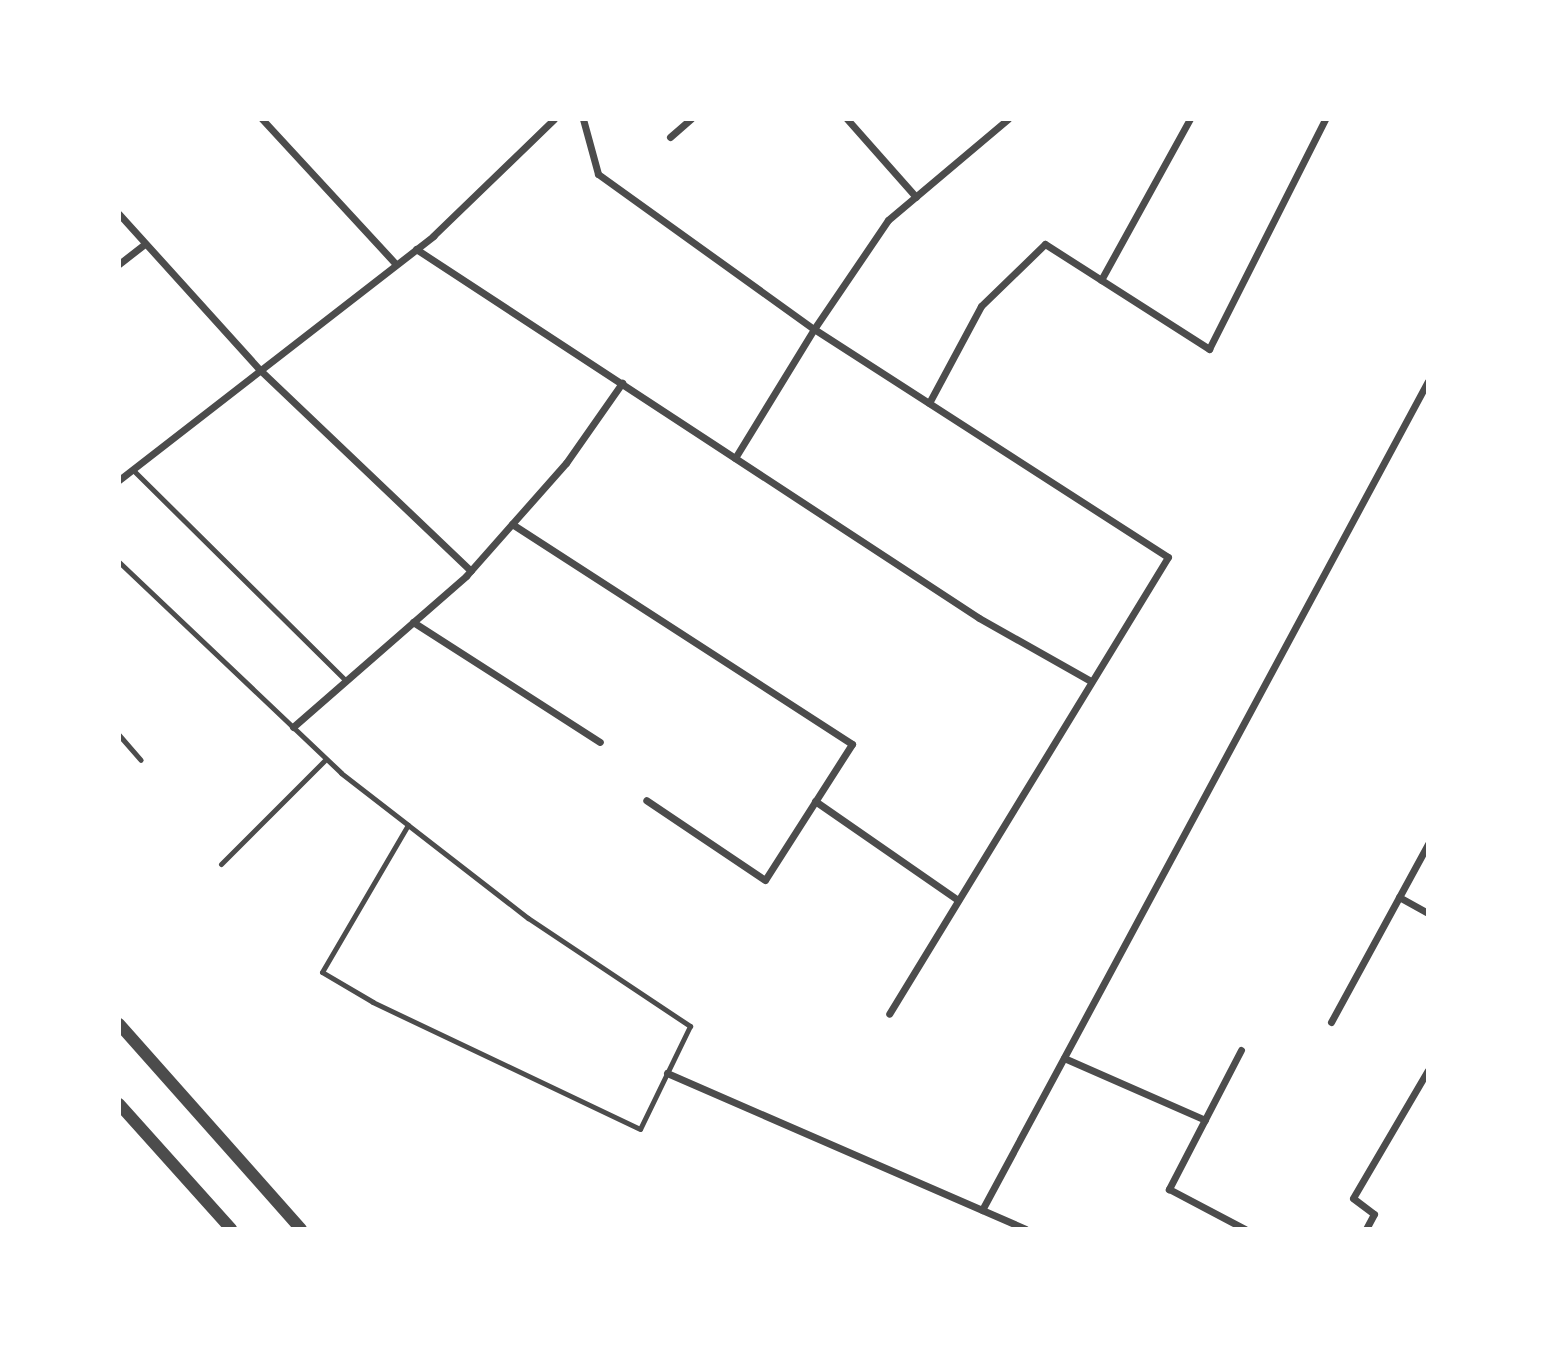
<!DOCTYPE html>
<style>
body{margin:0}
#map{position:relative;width:1547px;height:1348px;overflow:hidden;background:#fff;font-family:"Alegreya Sans",sans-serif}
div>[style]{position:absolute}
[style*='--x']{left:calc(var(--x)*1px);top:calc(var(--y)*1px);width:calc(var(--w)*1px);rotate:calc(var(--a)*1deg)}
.service>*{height:5px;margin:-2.5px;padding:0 2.5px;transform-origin:2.5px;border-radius:2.5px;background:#4c4c4c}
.minor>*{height:7px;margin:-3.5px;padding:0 3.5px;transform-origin:3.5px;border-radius:3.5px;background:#4c4c4c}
.tertiary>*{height:12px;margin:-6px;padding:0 6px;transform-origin:6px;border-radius:6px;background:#4c4c4c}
span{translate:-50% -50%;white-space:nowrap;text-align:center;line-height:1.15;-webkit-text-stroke:6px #fff;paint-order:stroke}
.frame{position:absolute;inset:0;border:121px solid #fff;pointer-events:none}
</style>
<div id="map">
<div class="service">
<i style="--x:133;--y:470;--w:300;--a:44.7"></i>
<i style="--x:119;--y:562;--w:306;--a:43.5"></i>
<i style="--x:341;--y:773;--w:85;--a:37.8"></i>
<i style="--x:408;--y:825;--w:152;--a:37.8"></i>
<i style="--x:528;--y:918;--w:195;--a:33.7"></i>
<i style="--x:690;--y:1026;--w:114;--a:115.9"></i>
<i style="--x:640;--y:1129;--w:296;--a:-154.6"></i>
<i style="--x:373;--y:1002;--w:59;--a:-149.5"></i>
<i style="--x:322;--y:972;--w:170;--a:-59.7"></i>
<i style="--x:119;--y:735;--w:33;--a:49"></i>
<i style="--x:221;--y:864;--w:148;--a:-45"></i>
</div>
<div class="minor">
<i style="--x:262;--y:119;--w:197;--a:47.3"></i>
<i style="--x:583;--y:119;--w:57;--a:74.7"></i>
<i style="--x:598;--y:174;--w:266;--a:35.7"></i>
<i style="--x:814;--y:329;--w:421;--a:32.8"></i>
<i style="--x:1168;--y:557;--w:535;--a:121.4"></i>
<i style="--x:847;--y:119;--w:104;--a:48.5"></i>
<i style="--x:670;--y:137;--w:28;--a:-41"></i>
<i style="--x:119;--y:214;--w:210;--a:47.9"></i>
<i style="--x:260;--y:370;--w:291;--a:43.6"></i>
<i style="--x:416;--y:249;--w:673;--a:33.24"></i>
<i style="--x:979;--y:618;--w:129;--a:29.4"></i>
<i style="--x:119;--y:264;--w:33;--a:-38"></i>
<i style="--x:1101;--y:280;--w:184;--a:-61.1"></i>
<i style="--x:929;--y:403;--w:110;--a:-61.8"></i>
<i style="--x:981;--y:306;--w:89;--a:-44.1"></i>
<i style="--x:1045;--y:244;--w:195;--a:32.6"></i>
<i style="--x:1209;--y:349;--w:258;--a:-63.2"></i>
<i style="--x:735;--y:458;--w:151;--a:-58.5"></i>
<i style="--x:814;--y:329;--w:132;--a:-55.8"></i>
<i style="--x:888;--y:220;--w:157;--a:-40.1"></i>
<i style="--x:119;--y:480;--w:398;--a:-37.8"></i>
<i style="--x:433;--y:236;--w:168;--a:-44"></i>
<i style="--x:512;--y:524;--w:405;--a:32.9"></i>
<i style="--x:852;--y:744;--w:161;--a:122.6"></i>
<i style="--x:765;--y:880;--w:143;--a:-146.1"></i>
<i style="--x:413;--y:622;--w:222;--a:32.7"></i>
<i style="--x:293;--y:727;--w:230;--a:-41.1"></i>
<i style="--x:466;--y:576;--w:151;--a:-48.5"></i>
<i style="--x:566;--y:463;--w:98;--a:-55"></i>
<i style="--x:815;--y:801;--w:174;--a:34.7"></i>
<i style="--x:1399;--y:897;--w:33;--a:29"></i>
<i style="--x:1331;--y:1022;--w:203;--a:-61.4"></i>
<i style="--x:1241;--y:1050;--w:157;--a:117.4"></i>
<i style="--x:1169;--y:1189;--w:86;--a:27.8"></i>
<i style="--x:1064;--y:1058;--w:154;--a:23.7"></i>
<i style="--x:667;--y:1073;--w:391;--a:23.5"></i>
<i style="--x:982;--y:1210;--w:941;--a:-61.72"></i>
<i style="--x:1366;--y:1229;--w:17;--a:-62"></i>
<i style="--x:1374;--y:1214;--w:26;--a:-143"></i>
<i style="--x:1353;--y:1198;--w:148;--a:-59.6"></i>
</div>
<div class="tertiary">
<i style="--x:119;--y:1024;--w:274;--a:48.4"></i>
<i style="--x:119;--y:1104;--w:168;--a:48.1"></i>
</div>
<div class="frame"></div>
</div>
